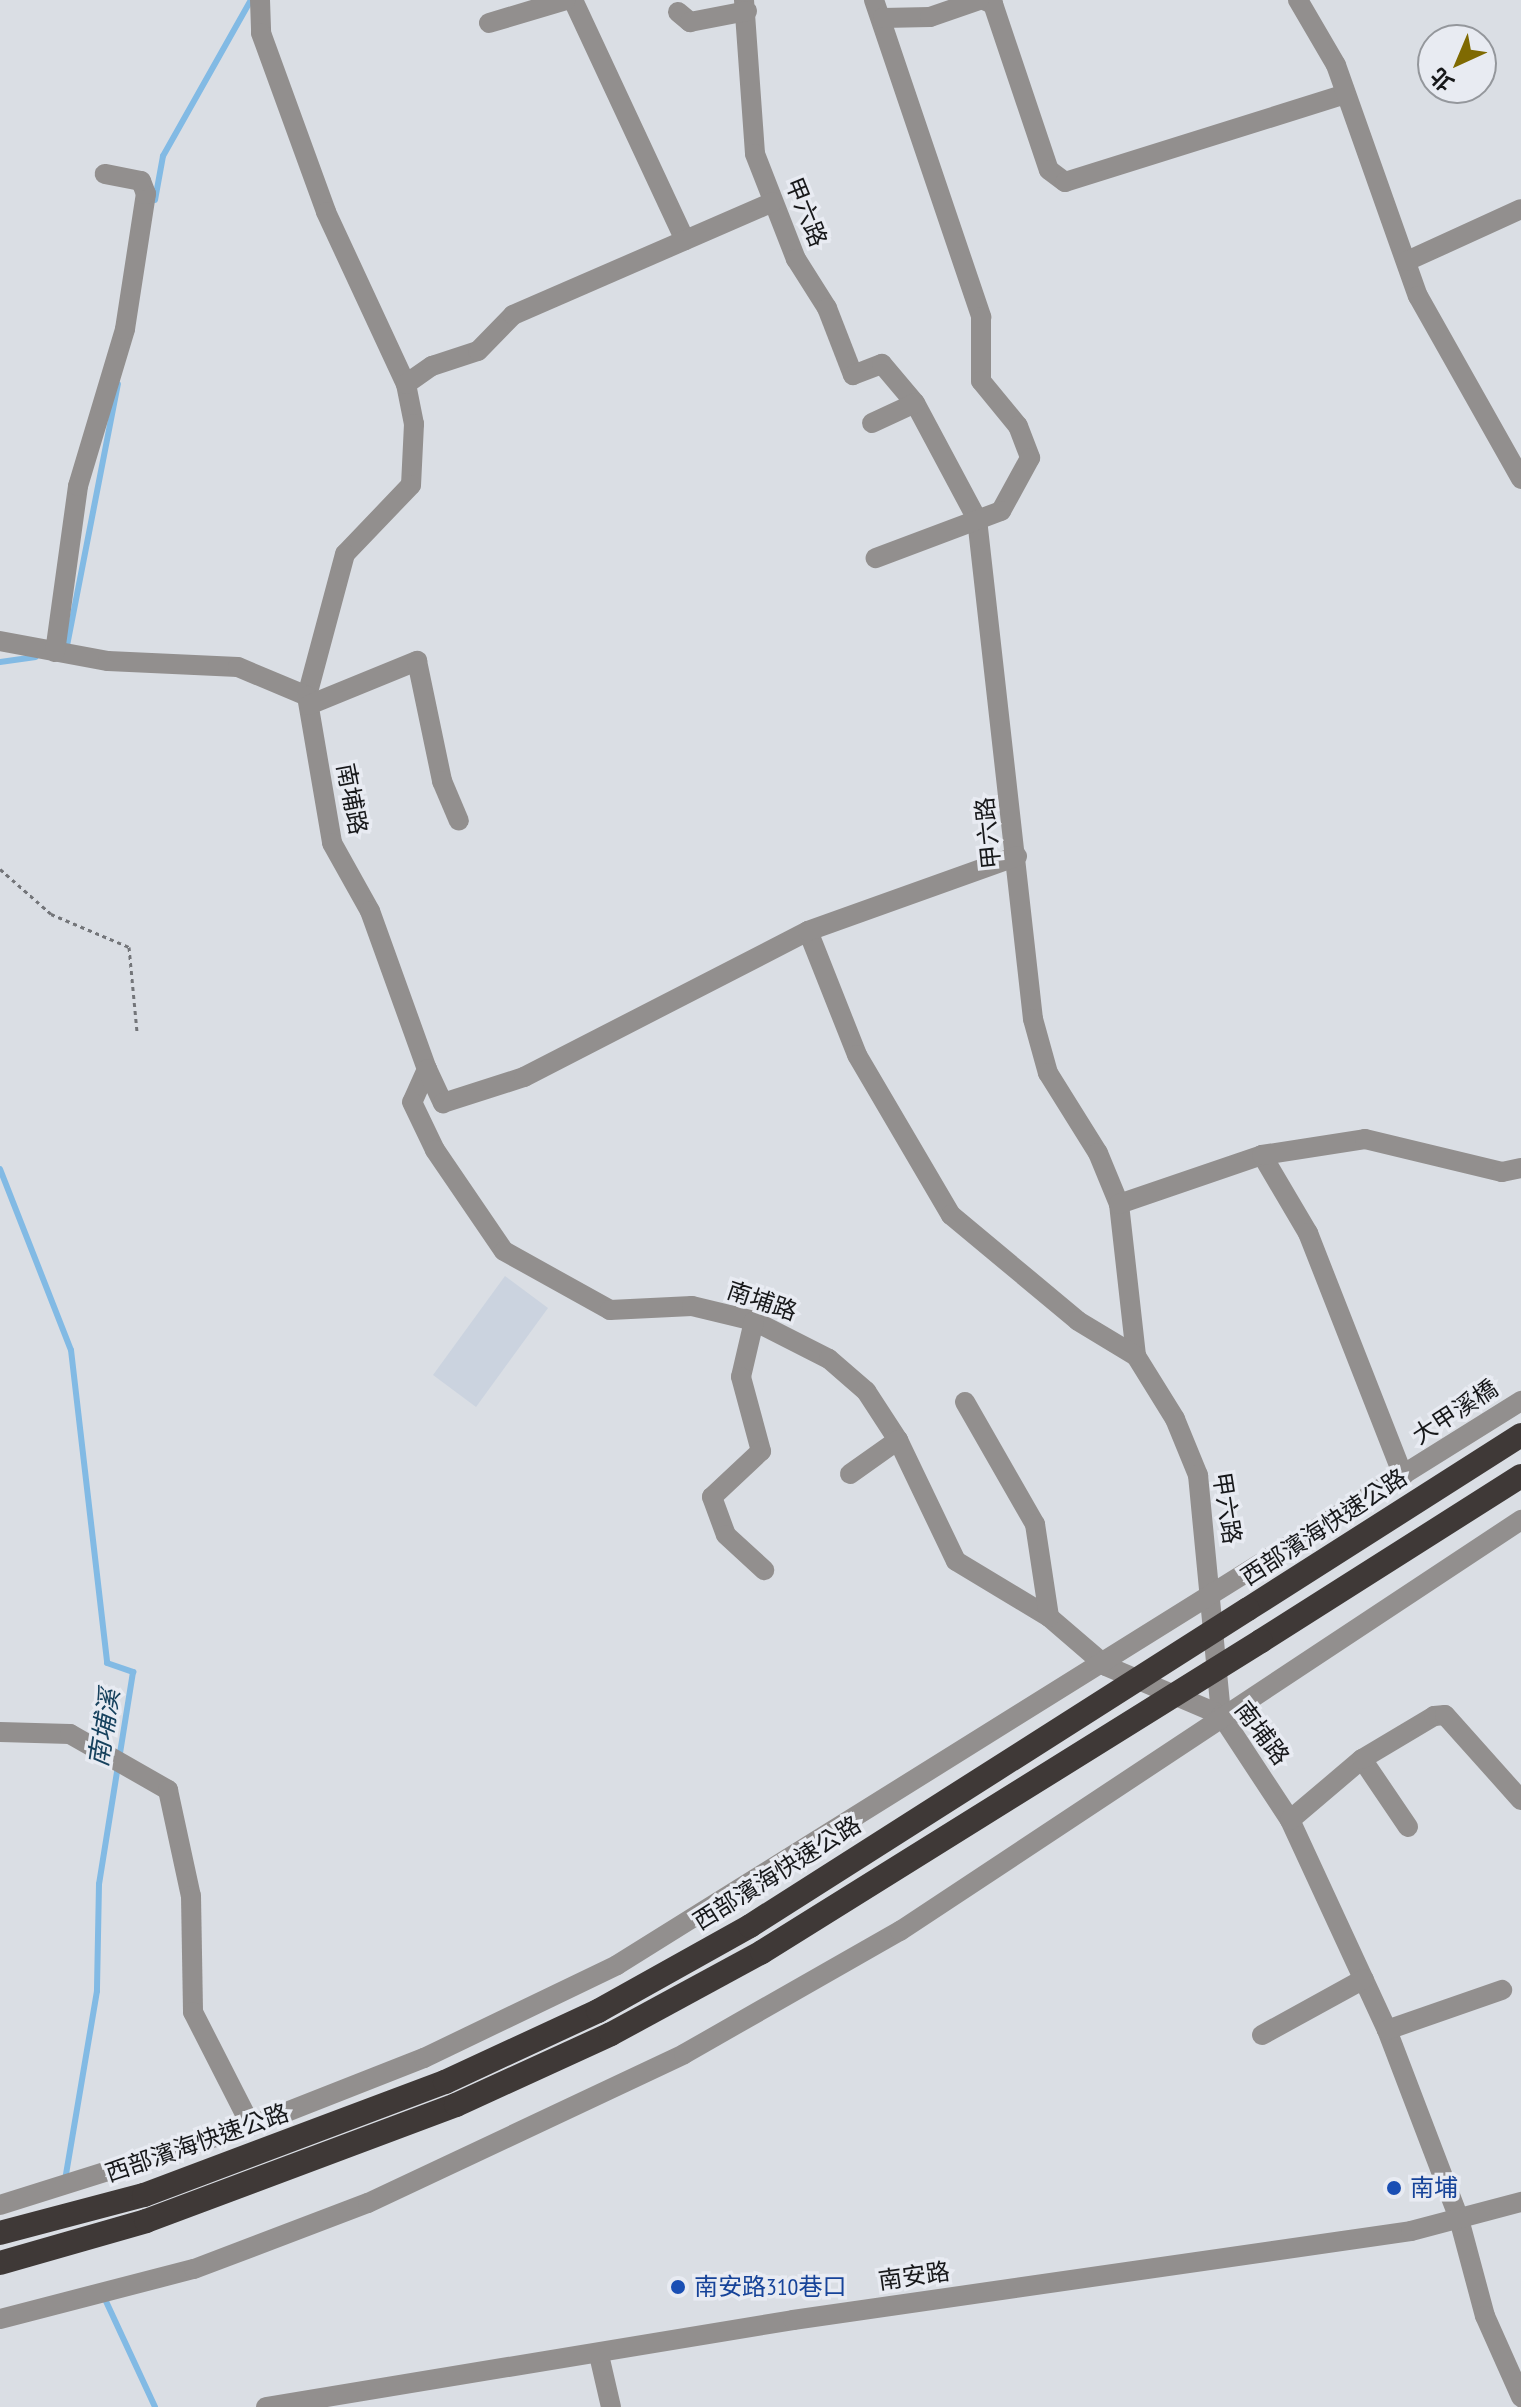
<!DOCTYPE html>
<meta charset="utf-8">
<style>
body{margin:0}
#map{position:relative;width:1521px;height:2407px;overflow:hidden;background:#dadee4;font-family:"PT Sans Narrow","Noto Sans TC",sans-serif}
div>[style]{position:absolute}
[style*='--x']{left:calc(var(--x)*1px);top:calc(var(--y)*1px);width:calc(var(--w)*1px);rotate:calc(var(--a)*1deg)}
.built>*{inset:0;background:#cbd3df}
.stream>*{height:6px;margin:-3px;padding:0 3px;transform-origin:3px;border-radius:3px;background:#82bae4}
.path>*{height:3px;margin-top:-1.5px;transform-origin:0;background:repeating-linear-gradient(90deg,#737579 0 4px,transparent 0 8px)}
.minor>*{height:20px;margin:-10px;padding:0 10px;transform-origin:10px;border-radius:10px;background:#928f8e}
.highway>*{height:24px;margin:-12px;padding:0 12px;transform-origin:12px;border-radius:12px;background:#3f3937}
.highway-bridge>*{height:24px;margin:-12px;padding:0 12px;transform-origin:12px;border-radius:12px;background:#3f3937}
.dots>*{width:22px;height:22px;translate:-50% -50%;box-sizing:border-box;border:4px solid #e8ebf2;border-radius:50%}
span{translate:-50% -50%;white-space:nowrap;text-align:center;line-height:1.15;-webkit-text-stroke:7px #e8ebf2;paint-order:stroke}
.street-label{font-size:24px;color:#17181a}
.transit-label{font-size:24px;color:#164399}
.left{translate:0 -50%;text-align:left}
.water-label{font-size:26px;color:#16415d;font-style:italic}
.north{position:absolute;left:1417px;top:24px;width:80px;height:80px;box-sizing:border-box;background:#e8ebf2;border:2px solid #94979c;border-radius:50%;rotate:224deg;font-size:22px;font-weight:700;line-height:32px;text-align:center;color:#17181a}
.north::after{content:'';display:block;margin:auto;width:28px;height:36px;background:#7f6a02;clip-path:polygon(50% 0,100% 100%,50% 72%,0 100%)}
</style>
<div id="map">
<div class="built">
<i style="clip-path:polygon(505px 1276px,548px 1308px,476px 1407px,433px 1375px)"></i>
</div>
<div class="stream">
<i style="--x:155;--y:200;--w:45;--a:-79.7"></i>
<i style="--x:163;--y:156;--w:179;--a:-60.6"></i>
<i style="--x:66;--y:651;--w:272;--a:-79"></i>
<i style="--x:0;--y:662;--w:36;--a:-8"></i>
<i style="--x:0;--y:1169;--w:194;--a:68.6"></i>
<i style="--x:71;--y:1350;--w:315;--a:83.4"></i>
<i style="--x:107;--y:1663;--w:28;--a:19"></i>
<i style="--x:133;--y:1672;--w:215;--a:99.1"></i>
<i style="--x:99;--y:1884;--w:107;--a:91.1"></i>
<i style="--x:97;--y:1991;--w:192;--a:99.6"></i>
<i style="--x:104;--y:2297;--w:121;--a:65.1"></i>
</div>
<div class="path">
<i style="--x:0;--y:869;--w:68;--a:41.4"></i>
<i style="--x:51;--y:914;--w:85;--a:22.9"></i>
<i style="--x:129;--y:947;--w:84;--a:84.6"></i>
</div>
<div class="minor">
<i style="--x:260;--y:0;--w:33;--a:88"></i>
<i style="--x:261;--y:33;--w:190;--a:70"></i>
<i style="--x:326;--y:212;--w:190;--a:65.1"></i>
<i style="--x:406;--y:384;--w:41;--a:78.7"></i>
<i style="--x:414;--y:424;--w:61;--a:92.8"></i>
<i style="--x:411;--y:485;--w:95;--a:133.7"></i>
<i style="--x:345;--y:554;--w:147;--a:105"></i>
<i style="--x:573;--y:0;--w:265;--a:65"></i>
<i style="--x:744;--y:0;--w:154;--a:85.9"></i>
<i style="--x:755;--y:154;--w:113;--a:68.7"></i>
<i style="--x:796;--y:259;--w:58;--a:57.7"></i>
<i style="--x:827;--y:308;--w:72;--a:68.8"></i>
<i style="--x:853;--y:375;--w:31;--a:-21"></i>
<i style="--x:882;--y:364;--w:51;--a:49.8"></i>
<i style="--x:915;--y:403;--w:132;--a:61.9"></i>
<i style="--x:977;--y:519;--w:503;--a:83.61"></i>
<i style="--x:1033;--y:1019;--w:56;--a:74.5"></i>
<i style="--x:1048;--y:1073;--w:94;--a:58"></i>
<i style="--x:1098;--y:1153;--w:55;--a:67.6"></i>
<i style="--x:1119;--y:1204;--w:153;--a:83.6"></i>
<i style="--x:1136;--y:1356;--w:74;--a:58.2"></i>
<i style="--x:1175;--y:1419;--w:61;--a:67.7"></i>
<i style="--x:1198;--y:1475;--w:241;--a:84.5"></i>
<i style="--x:874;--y:0;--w:335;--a:71.3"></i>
<i style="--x:981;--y:317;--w:64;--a:90"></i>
<i style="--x:981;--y:381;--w:58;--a:50.6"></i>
<i style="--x:1018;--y:426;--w:34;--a:69"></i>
<i style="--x:1030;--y:458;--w:60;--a:118.7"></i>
<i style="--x:1001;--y:511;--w:134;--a:159.4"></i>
<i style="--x:984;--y:0;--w:10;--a:24"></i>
<i style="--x:993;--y:4;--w:175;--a:71.4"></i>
<i style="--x:1049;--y:170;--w:20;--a:37"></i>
<i style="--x:1065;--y:182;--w:294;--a:-17.4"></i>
<i style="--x:1298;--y:0;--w:75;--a:59.7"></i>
<i style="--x:1336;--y:65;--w:245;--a:70.5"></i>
<i style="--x:1418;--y:296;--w:210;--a:60.6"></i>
<i style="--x:678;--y:12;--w:16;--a:40"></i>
<i style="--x:690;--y:22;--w:58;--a:-10.9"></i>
<i style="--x:883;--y:18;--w:47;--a:-1.2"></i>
<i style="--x:930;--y:17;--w:52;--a:-19.1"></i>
<i style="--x:489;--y:23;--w:80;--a:-16.6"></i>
<i style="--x:1407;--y:261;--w:125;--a:-24.5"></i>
<i style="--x:406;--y:384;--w:32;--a:-35"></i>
<i style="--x:432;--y:366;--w:48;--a:-18.1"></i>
<i style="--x:478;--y:351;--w:50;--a:-45.8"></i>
<i style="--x:513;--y:315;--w:283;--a:-23.5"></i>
<i style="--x:872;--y:423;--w:47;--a:-24.9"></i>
<i style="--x:0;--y:641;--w:110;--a:10.5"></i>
<i style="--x:108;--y:661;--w:130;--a:2.6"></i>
<i style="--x:238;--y:667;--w:75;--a:22.8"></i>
<i style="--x:307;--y:696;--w:149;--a:80.3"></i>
<i style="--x:332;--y:843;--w:78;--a:60.8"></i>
<i style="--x:370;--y:911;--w:168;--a:70.2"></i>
<i style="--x:427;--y:1069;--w:36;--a:114"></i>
<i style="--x:412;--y:1102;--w:53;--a:64.4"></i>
<i style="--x:435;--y:1150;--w:122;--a:55.7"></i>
<i style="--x:504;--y:1251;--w:121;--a:29.1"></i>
<i style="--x:610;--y:1310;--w:82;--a:-2.8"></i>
<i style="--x:692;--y:1306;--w:64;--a:13.6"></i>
<i style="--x:754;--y:1321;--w:84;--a:26.9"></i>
<i style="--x:829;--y:1359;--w:49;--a:40.9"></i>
<i style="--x:866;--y:1391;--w:59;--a:56.9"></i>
<i style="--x:898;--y:1440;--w:134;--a:64.4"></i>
<i style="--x:956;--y:1561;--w:109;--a:31.1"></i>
<i style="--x:1049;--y:1617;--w:75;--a:40.7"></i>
<i style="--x:1106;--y:1666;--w:125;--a:23.1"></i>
<i style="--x:1221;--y:1715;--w:126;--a:56.7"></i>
<i style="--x:1290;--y:1820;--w:231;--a:65.2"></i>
<i style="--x:1387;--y:2030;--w:202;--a:69.1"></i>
<i style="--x:1459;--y:2219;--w:100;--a:75"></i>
<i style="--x:1485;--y:2316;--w:89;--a:66"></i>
<i style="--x:55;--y:652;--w:168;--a:-82.1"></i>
<i style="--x:78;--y:486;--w:164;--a:-73.3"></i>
<i style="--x:125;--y:329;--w:137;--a:-81.2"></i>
<i style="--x:146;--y:194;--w:14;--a:-111"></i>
<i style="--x:141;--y:181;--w:37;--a:-169"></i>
<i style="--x:309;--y:705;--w:117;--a:-22.2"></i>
<i style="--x:417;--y:661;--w:123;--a:78.2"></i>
<i style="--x:442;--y:781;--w:43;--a:67"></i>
<i style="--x:808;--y:931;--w:133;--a:68.4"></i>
<i style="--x:857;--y:1055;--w:186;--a:59.6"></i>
<i style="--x:951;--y:1215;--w:165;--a:39.8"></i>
<i style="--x:1078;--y:1321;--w:68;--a:31.1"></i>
<i style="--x:427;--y:1069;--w:38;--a:65"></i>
<i style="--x:443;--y:1103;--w:85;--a:-17.8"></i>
<i style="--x:524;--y:1077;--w:319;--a:-27.2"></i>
<i style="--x:808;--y:931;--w:222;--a:-19.7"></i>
<i style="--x:1262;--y:1155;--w:91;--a:59.5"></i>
<i style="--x:1308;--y:1233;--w:261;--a:68.6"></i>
<i style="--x:1119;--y:1204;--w:151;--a:-18.9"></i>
<i style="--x:1262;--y:1155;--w:104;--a:-8.8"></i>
<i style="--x:1365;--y:1139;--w:141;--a:13.5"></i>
<i style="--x:1502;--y:1172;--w:19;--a:-12"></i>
<i style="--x:754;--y:1321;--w:57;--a:103.1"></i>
<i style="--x:741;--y:1377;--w:77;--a:74.9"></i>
<i style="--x:761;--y:1451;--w:67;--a:136.8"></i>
<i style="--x:712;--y:1497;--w:40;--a:69.8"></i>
<i style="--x:726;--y:1535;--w:52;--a:42.6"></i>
<i style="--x:965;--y:1402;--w:141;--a:60.2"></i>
<i style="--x:1035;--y:1524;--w:94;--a:81.4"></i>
<i style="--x:850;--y:1474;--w:59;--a:-35.3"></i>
<i style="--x:0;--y:1732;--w:70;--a:1.6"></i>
<i style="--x:70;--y:1734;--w:113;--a:29.7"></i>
<i style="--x:168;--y:1790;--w:108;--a:77.8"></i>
<i style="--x:191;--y:1896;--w:116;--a:89"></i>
<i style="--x:193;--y:2012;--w:128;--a:63"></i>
<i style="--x:1362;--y:1759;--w:82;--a:55.9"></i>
<i style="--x:1290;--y:1820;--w:94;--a:-40.3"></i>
<i style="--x:1362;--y:1759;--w:84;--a:-30.8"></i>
<i style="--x:1434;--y:1716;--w:11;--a:-5"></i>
<i style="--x:1445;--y:1715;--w:114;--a:48.2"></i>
<i style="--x:1387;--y:2030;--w:122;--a:-19.2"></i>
<i style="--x:1262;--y:2035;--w:116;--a:-28.8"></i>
<i style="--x:0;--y:2205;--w:263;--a:-17.5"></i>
<i style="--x:251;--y:2126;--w:186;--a:-21.5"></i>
<i style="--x:424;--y:2058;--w:214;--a:-25.7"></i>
<i style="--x:617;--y:1965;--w:1066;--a:-31.96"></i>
<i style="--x:0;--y:2319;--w:200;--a:-14.5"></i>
<i style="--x:194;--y:2269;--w:186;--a:-20.8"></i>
<i style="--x:368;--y:2203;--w:349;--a:-25.2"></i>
<i style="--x:684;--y:2054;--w:249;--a:-29.7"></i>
<i style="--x:900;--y:1931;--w:745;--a:-33.5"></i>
<i style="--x:599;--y:2355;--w:53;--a:77"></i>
<i style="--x:266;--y:2407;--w:534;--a:-9.37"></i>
<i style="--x:793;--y:2320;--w:624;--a:-8.19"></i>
<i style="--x:1411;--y:2231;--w:114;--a:-14.8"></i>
</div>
<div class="highway">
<i style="--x:1248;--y:1609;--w:324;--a:-32.5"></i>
<i style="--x:1261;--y:1641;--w:308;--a:-32.4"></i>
</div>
<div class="highway-bridge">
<i style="--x:0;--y:2233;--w:149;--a:-14.8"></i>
<i style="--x:144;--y:2195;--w:322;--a:-20.6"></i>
<i style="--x:445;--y:2082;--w:169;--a:-24.9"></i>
<i style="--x:598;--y:2011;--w:174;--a:-29.2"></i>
<i style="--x:750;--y:1926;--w:590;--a:-32.48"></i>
<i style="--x:0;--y:2263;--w:152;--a:-16"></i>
<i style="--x:146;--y:2221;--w:331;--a:-20.5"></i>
<i style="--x:456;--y:2105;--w:170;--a:-24.6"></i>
<i style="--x:611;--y:2034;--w:172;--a:-28.5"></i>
<i style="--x:762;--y:1952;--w:588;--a:-31.93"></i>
</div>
<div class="dots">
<i style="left:1394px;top:2188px;background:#1a4fb4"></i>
<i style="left:678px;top:2287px;background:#1a4fb4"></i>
</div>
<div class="street-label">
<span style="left:806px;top:212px;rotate:68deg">甲六路</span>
<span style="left:352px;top:799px;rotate:79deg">南埔路</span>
<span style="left:988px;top:833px;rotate:-96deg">甲六路</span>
<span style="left:762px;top:1301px;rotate:19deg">南埔路</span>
<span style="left:1455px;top:1412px;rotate:-33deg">大甲溪橋</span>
<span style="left:1227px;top:1508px;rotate:81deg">甲六路</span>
<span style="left:1324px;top:1527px;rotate:-33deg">西部濱海快速公路</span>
<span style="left:1262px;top:1733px;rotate:53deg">南埔路</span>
<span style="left:777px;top:1873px;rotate:-32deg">西部濱海快速公路</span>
<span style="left:197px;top:2143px;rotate:-19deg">西部濱海快速公路</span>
<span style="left:914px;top:2276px;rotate:-8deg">南安路</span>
</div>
<div class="transit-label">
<span class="left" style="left:1410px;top:2188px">南埔</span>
<span class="left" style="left:694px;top:2287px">南安路310巷口</span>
</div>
<div class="water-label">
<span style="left:104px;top:1728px;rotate:-81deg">南埔溪</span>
</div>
<div class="north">北</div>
</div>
